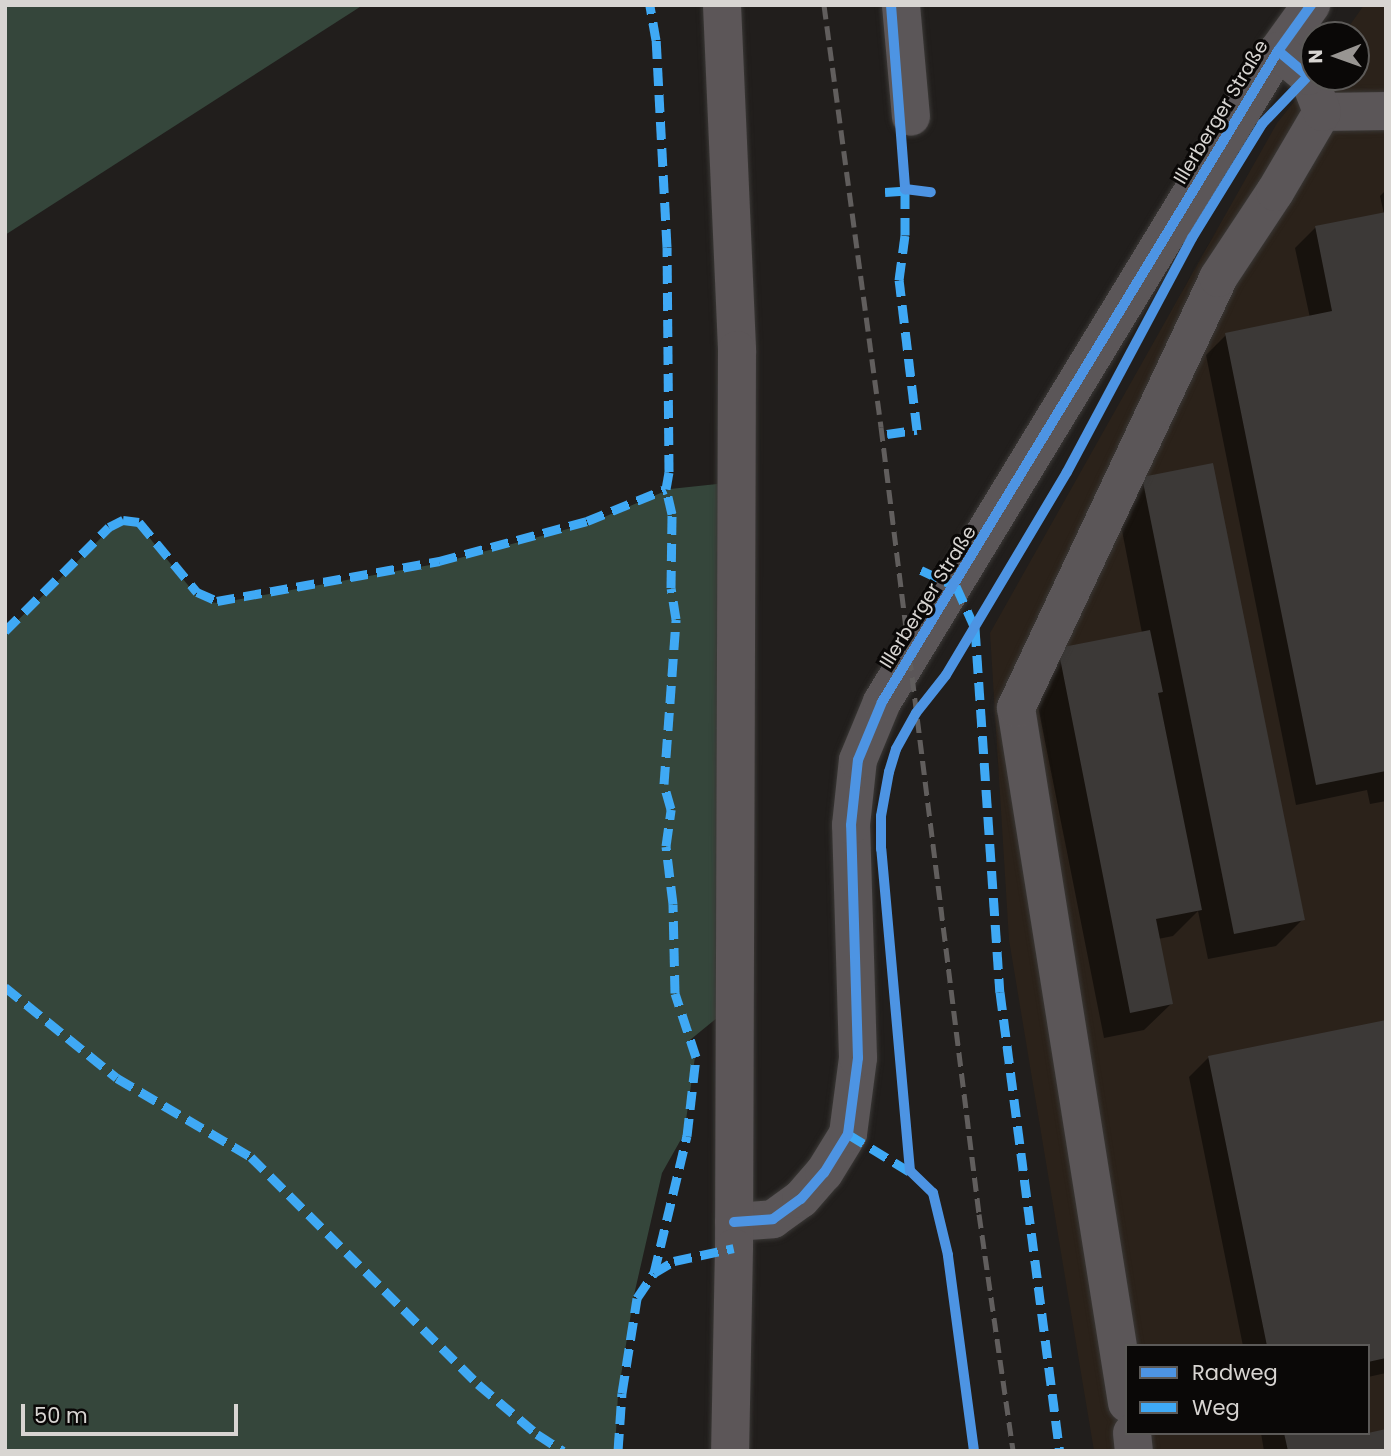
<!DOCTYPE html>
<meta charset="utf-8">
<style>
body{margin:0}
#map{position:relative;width:1391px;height:1456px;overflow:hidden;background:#211e1c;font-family:Poppins,sans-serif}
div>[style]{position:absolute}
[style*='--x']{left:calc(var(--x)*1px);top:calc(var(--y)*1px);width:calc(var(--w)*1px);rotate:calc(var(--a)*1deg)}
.built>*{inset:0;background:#2b221a}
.green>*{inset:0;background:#35463b}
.shadow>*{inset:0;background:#0007}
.building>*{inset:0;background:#3c3937}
.roads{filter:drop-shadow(0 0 2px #3a3836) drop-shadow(0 0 2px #3a3836)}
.minor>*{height:38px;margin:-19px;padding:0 19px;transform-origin:19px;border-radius:19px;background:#5b5658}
.major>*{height:38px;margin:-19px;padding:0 19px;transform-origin:19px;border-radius:19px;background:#5c5658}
.rail>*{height:5px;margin-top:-2.5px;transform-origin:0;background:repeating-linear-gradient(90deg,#615e5d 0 14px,transparent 0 21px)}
.quiet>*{height:9px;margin-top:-4.5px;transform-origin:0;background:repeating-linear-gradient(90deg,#3fa9f5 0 18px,transparent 0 27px)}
.cycleway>*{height:10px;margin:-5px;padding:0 5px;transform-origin:5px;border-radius:5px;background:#4d94e3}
span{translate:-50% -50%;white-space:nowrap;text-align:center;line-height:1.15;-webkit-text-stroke:6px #0a0807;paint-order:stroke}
.street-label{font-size:19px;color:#d8d5d2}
.frame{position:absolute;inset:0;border:7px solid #d8d5d2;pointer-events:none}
.legend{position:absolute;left:1125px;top:1344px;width:245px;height:91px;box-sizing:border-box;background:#0a0807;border:2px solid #5c5a58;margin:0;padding:9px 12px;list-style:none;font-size:21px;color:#d8d5d2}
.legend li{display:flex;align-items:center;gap:14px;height:35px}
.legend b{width:35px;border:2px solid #5c5a58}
.north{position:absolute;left:1300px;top:21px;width:70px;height:70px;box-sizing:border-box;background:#0a0807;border:2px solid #5c5a58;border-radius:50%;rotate:269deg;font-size:19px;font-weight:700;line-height:28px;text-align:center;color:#d8d5d2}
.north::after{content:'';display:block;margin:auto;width:24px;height:32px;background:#989592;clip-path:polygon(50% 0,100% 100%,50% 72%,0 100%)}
.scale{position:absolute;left:21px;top:1404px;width:217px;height:32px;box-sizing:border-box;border:4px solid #d8d5d2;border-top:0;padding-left:9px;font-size:21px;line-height:24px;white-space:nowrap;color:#d8d5d2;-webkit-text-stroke:5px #0a0807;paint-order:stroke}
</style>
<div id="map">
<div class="built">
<i style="clip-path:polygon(evenodd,1364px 5px,1386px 5px,1386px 1451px,1094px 1451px,1009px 940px,990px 633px,1277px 123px,1314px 77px,1356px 77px,1356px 35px,1343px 35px,1364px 5px,1127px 1346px,1368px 1346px,1368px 1433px,1127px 1433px,1127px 1346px)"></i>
</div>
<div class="green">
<i style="clip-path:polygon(5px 5px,363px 5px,5px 235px)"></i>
<i style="clip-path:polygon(736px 482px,734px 1004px,690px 1040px,695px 1057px,684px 1134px,662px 1173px,634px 1295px,618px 1394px,615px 1451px,5px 1451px,5px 633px,111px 528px,124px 522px,139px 525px,196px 595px,208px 602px,219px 603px,441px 563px,590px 523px,670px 489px)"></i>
</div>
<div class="shadow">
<i style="clip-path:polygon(1386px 190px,1386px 801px,1370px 804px,1367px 790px,1296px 805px,1206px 355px,1226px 335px,1310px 318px,1295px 248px,1315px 228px,1384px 214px,1380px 196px)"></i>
<i style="clip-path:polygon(1143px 478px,1303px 919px,1276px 946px,1208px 959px,1198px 911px,1173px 936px,1158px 939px,1171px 1004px,1144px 1030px,1104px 1038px,1032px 676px,1059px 650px,1142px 633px,1117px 505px)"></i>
<i style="clip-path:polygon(1386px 1022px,1386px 1373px,1368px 1377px,1368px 1346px,1243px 1346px,1189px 1077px,1209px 1057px)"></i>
<i style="clip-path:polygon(1261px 1433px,1364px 1433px,1386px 1451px,1264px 1451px)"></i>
</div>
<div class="building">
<i style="clip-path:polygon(1386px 212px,1386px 771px,1316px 785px,1225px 333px,1332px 311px,1315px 226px)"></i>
<i style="clip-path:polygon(1213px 463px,1305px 920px,1234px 934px,1142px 477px)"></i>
<i style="clip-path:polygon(1150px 630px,1163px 692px,1158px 693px,1202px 910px,1156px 919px,1173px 1004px,1130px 1013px,1058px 648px)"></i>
<i style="clip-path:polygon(1386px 1020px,1386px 1358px,1368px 1362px,1368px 1346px,1267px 1346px,1208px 1056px)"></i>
<i style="clip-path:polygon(1386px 1429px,1386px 1451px,1288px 1451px,1284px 1433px,1368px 1433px)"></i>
</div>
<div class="roads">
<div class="minor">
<i style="--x:901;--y:5;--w:112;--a:84.9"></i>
<i style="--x:1322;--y:112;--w:64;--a:-0.9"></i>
<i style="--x:734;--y:1222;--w:39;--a:-4"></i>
<i style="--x:773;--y:1219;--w:34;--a:-36"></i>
<i style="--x:801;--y:1199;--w:35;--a:-49"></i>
<i style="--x:824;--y:1173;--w:46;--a:-58.4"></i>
<i style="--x:848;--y:1134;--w:77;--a:-82.5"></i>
<i style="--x:858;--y:1058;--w:233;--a:-91.7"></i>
<i style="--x:851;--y:825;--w:65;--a:-83.9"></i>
<i style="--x:858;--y:760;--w:63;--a:-67.5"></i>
<i style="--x:882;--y:702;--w:762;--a:-58.69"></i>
<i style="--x:1278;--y:51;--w:57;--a:-54.3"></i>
<i style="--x:1127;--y:1403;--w:704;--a:-99.07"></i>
<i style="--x:1016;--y:708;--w:475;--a:-64.8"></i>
<i style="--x:1218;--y:278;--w:103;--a:-56.5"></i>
<i style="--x:1275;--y:192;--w:93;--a:-59.6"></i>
<i style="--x:1322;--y:112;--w:39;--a:-111"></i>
<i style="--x:1308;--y:76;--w:39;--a:-140"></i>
<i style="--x:1132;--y:1433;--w:18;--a:84"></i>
</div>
<div class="major">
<i style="--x:722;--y:5;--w:345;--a:87.5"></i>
<i style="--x:737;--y:350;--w:898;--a:90.19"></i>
<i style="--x:734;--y:1248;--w:203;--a:91.1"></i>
</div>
</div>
<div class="rail">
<i style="--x:824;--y:5;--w:426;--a:82.3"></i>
<i style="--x:881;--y:427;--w:793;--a:82.9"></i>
<i style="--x:979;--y:1214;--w:239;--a:81.8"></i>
</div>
<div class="quiet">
<i style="--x:885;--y:192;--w:26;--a:-4"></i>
<i style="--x:887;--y:434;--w:30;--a:-8"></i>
<i style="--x:917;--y:430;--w:151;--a:-96.8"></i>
<i style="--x:899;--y:280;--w:45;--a:-82.4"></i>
<i style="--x:905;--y:235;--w:52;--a:-90"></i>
<i style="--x:921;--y:570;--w:38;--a:25"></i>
<i style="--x:956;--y:586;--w:46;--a:65.7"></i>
<i style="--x:975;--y:628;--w:365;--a:86.1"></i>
<i style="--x:1000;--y:992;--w:463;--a:82.6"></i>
<i style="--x:5;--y:631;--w:147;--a:-45"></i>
<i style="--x:109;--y:527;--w:16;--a:-27"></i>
<i style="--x:123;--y:520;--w:16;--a:7"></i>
<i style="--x:139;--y:522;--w:91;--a:50.4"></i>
<i style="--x:197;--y:592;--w:22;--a:24"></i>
<i style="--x:217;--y:601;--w:226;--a:-10.2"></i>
<i style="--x:439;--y:561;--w:153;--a:-15.1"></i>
<i style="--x:587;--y:521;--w:85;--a:-22.1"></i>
<i style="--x:666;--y:489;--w:17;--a:-80"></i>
<i style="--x:669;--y:472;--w:225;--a:-90.5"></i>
<i style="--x:667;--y:247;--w:207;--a:-93"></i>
<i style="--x:656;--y:40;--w:36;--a:-100"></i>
<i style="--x:5;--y:987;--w:144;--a:39.1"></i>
<i style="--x:117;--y:1078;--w:156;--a:30.5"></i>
<i style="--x:251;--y:1157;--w:321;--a:45"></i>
<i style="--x:478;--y:1384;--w:77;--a:40.3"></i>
<i style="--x:537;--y:1434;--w:31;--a:33"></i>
<i style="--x:848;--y:1134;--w:75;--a:31.4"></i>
<i style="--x:654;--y:1273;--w:141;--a:-76.5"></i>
<i style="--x:687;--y:1136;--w:80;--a:-83.5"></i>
<i style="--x:696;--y:1057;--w:67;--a:-108.2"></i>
<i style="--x:675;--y:993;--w:89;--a:-91.3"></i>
<i style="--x:673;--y:904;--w:58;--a:-96.9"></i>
<i style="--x:666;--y:846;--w:37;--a:-82"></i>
<i style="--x:671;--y:809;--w:26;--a:-106"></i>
<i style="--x:664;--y:784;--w:165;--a:-85.8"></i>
<i style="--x:676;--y:619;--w:31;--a:-99"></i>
<i style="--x:671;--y:588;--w:74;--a:-89.2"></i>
<i style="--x:672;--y:514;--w:26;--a:-103"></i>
<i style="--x:618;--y:1451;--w:58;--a:-86.1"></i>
<i style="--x:622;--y:1393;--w:96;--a:-81"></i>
<i style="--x:637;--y:1298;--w:30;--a:-56"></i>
<i style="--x:654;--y:1273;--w:23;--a:-31"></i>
<i style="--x:674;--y:1261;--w:61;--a:-12.2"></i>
</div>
<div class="cycleway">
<i style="--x:891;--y:5;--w:185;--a:85.6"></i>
<i style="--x:905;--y:189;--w:26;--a:7"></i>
<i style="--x:734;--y:1222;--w:39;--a:-4"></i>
<i style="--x:773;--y:1219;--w:34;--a:-36"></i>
<i style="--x:801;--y:1199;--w:35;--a:-49"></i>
<i style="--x:824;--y:1173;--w:46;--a:-58.4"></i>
<i style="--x:848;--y:1134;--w:77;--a:-82.5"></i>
<i style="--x:858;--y:1058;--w:233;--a:-91.7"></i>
<i style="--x:851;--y:825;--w:65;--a:-83.9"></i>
<i style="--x:858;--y:760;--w:63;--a:-67.5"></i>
<i style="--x:882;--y:702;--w:762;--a:-58.69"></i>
<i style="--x:1278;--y:51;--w:57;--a:-54.3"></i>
<i style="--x:974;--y:1451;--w:198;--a:-97.6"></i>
<i style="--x:948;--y:1255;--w:64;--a:-103.6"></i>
<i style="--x:933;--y:1193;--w:32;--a:-136"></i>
<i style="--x:910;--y:1171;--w:323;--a:-95.1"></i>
<i style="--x:881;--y:849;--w:33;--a:-90"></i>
<i style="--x:881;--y:816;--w:45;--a:-79.7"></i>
<i style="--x:889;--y:772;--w:24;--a:-73"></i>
<i style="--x:896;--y:749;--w:41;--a:-60.9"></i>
<i style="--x:916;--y:713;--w:48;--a:-51.7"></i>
<i style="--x:946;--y:675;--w:236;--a:-59.2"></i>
<i style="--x:1067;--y:472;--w:265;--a:-61.9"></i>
<i style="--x:1192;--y:238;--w:134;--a:-58.4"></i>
<i style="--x:1262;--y:124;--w:66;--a:-46.2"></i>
<i style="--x:1308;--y:76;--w:39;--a:-140"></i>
</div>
<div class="street-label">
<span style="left:1221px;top:112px;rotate:-59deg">Illerberger Straße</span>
<span style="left:928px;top:597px;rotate:-58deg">Illerberger Straße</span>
</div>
<div class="frame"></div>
<ul class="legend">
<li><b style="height:9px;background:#4d94e3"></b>Radweg</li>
<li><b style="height:9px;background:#3fa9f5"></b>Weg</li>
</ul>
<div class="north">N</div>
<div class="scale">50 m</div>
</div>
